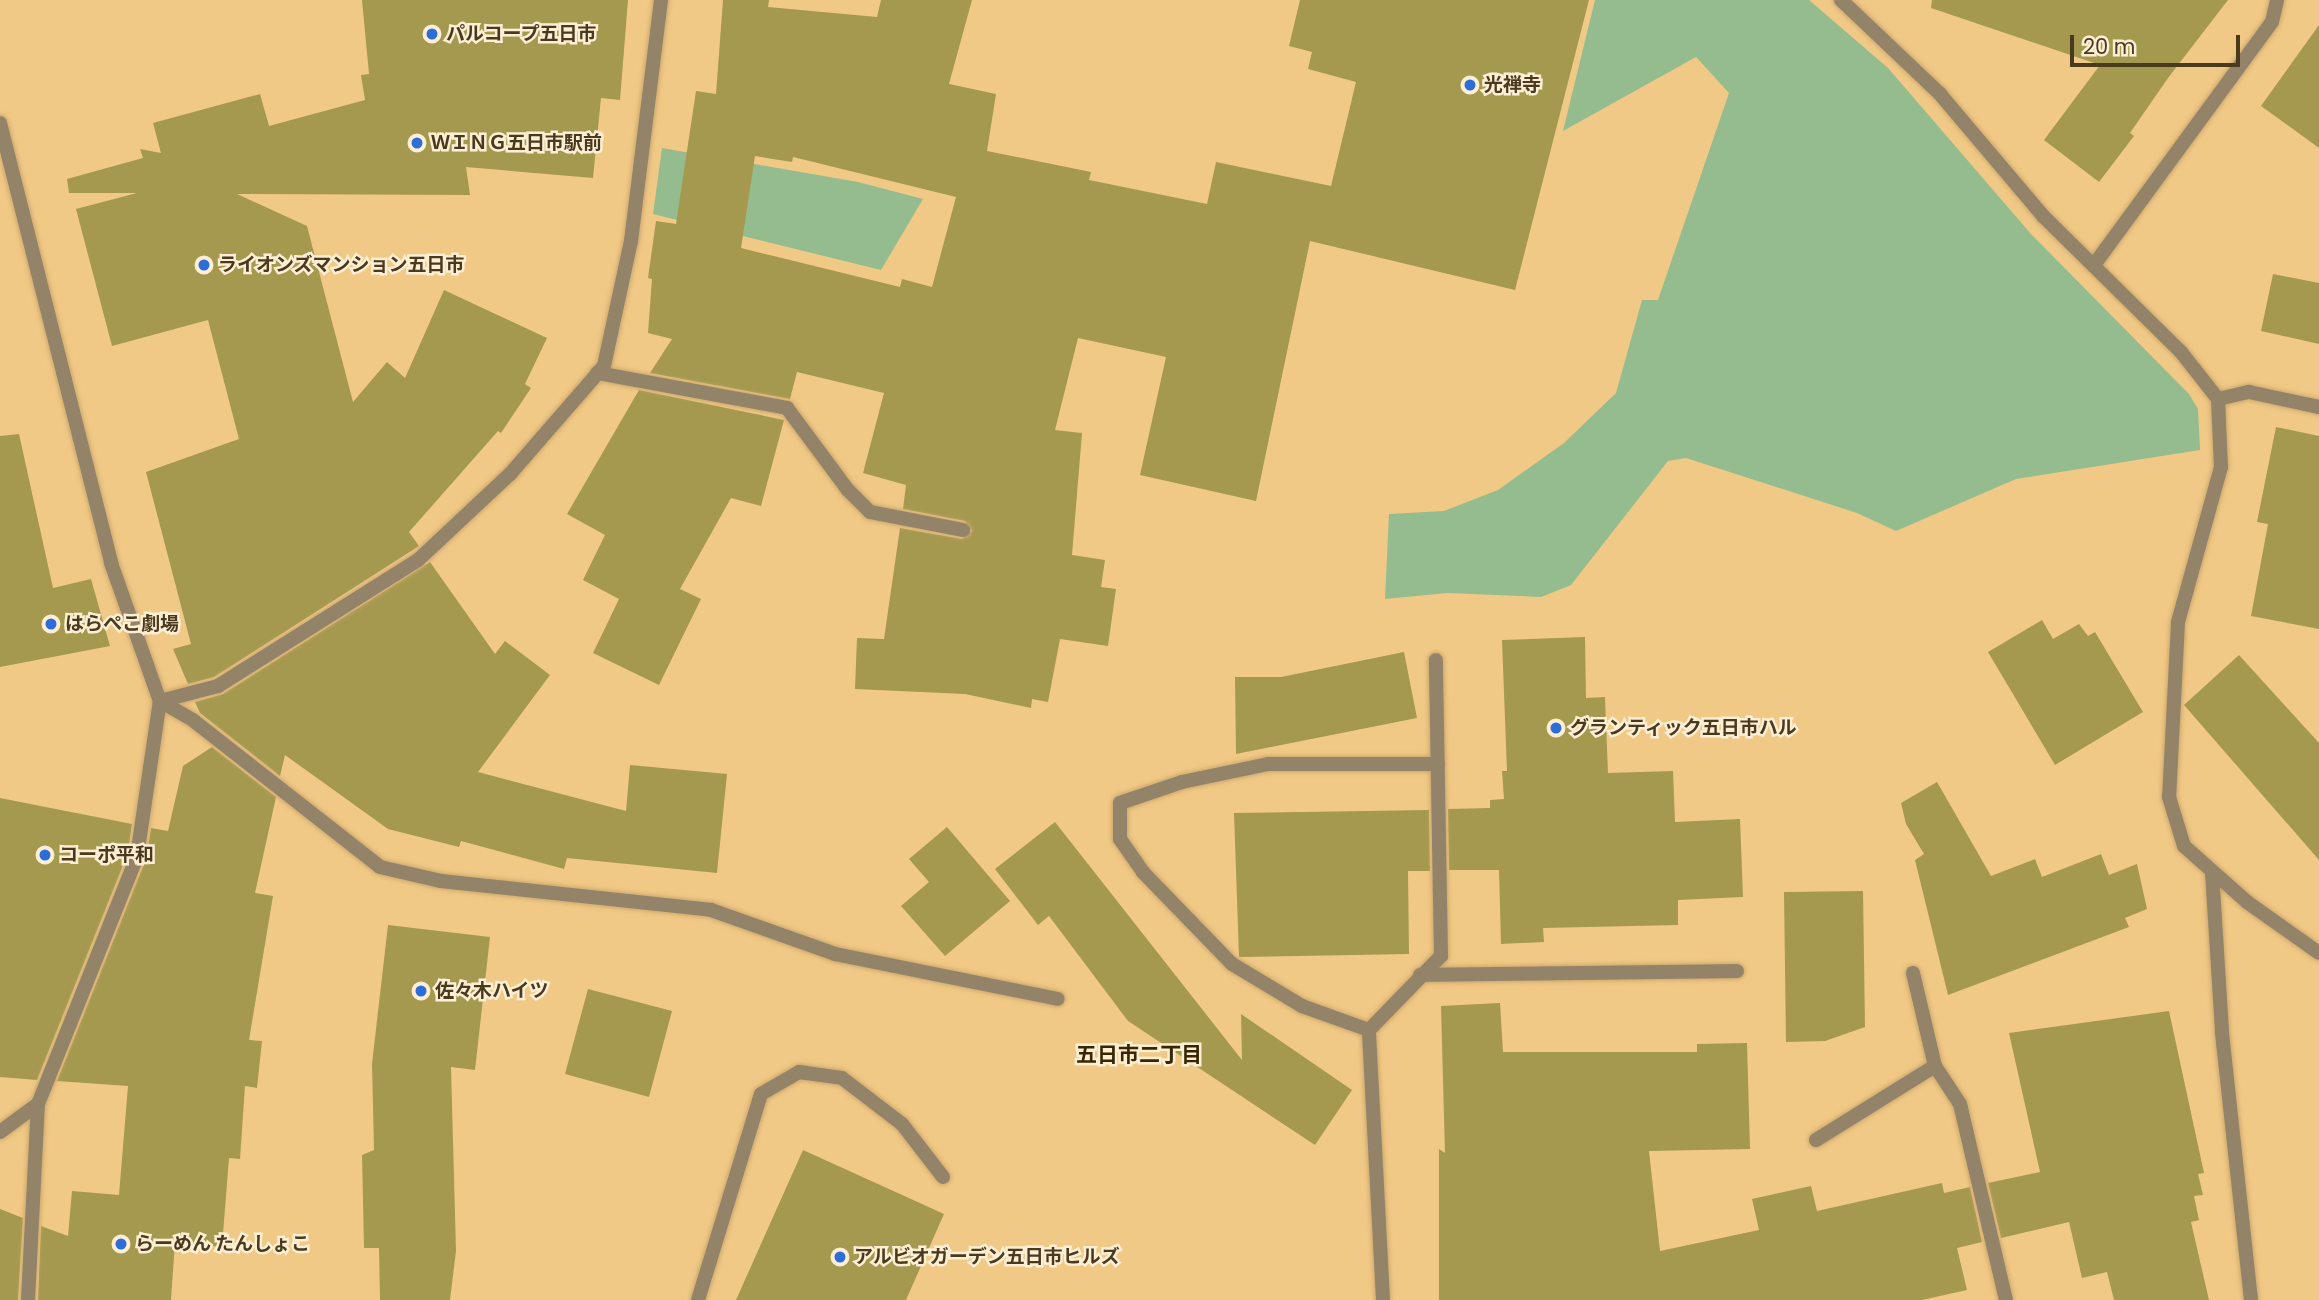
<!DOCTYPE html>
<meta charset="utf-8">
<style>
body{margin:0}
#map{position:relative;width:2319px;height:1300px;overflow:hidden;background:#f1c986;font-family:Poppins,"Noto Sans JP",sans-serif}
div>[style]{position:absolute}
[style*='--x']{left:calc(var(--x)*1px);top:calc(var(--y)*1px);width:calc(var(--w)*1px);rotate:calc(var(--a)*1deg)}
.green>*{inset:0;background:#95bc8e}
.building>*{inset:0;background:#a4994f}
.roads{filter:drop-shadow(0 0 2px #cca96f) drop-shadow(0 0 2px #cca96f)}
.minor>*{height:14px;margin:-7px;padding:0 7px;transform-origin:7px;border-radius:7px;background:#938368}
.tertiary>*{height:14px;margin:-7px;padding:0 7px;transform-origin:7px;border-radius:7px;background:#938368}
.dots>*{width:19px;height:19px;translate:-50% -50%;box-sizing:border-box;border:4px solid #feeed4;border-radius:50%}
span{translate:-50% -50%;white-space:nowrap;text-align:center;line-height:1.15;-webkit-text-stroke:5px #feeed4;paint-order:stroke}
.poi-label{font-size:19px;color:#49391d;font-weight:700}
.left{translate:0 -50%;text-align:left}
.neighbourhood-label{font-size:21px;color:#392601;font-weight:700}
.scale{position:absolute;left:2070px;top:35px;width:170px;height:32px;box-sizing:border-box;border:4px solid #49391d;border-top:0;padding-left:9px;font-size:21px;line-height:24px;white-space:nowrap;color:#49391d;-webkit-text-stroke:5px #feeed4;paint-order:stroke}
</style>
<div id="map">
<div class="green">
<i style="clip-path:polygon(1595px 0,1809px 0,1888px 68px,2031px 234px,2189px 394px,2198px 409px,2200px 450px,2016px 479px,1896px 531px,1857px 513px,1686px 458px,1668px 461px,1571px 585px,1541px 597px,1447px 593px,1385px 599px,1389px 514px,1444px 511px,1498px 490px,1564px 443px,1616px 393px,1642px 300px,1658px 300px,1729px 93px,1696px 57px,1563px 131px)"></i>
<i style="clip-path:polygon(662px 148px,858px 182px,923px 199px,881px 270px,653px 214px)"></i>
</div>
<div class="building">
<i style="clip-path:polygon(362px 0,628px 0,620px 100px,601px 98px,593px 178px,466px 167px,470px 195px,237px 194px,307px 226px,353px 402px,387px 362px,405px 378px,444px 290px,547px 338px,525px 384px,531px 388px,501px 433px,498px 431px,409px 532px,419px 546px,214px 677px,188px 684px,173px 649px,191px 644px,146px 472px,239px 439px,208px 320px,112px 346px,76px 209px,137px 193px,69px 193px,67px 179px,143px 158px,140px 149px,161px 153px,153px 123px,260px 94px,269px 126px,365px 100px,361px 75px,369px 74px)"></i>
<i style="clip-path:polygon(evenodd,723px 0,769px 0,768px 7px,877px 17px,881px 0,972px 0,949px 84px,996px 94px,987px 151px,1091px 172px,1089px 180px,1207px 204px,1216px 162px,1331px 186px,1356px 82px,1308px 69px,1312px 52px,1289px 46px,1300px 0,1589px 0,1515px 290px,1310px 241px,1256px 501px,1140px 475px,1166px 357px,1078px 338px,1055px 430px,1082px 433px,1072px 555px,1105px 560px,1101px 587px,1116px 589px,1108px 646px,1060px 639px,1048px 702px,1032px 699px,1031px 708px,965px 694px,855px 689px,857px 638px,884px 639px,900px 528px,962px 539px,972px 531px,965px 521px,903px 509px,906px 485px,863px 473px,884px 393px,797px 372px,790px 399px,650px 373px,672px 339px,648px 333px,652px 279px,648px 278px,656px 221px,676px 224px,696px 91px,716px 94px,723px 0,755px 156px,792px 162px,793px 157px,956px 197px,932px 287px,902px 279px,900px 287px,741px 248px,755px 156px)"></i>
<i style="clip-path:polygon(1932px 0,2228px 0,2168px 78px,2130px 133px,2134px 136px,2099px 182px,2044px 140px,2100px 65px,1931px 8px)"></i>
<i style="clip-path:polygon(2319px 25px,2319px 148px,2261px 106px)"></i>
<i style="clip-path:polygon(2273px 274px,2319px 283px,2319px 344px,2261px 331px)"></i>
<i style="clip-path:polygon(639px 390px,784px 420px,761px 506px,731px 498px,680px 589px,701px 599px,659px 685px,593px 653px,619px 599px,583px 580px,605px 535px,567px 514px)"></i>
<i style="clip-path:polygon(2276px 427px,2319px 436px,2319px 629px,2251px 616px,2268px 524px,2257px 522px)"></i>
<i style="clip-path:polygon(19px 434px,53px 588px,91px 579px,110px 646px,0 667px,0 436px)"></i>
<i style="clip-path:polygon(430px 562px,495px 654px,505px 641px,550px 675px,478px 772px,626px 811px,630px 765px,727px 774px,717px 873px,567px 858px,564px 869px,461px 841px,459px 847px,388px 829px,285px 755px,280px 776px,200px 713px,195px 702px,223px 694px)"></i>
<i style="clip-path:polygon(2042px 620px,2053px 639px,2079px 624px,2088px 636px,2095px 632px,2143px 712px,2055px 765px,1988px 652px)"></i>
<i style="clip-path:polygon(1585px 637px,1586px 698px,1605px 697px,1608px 773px,1673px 771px,1675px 822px,1740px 819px,1743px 897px,1678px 900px,1678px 925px,1543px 928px,1544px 942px,1501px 944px,1499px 870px,1449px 870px,1448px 809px,1490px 808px,1490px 800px,1504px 799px,1502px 771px,1507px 771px,1502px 640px)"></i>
<i style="clip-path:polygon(1404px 652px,1417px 718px,1236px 754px,1235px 677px,1281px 677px)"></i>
<i style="clip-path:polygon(2239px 655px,2319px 743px,2319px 860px,2184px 705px)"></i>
<i style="clip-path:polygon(212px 747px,276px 797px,255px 893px,273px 896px,249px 1040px,262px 1041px,257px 1088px,245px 1086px,240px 1159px,229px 1158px,222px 1247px,175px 1242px,171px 1300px,38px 1300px,41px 1226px,68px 1236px,72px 1191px,119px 1195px,128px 1086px,57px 1081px,146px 859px,151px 828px,168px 831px,183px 766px)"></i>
<i style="clip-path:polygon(1937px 782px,1991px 876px,2035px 859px,2042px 877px,2101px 854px,2109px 875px,2137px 864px,2147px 909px,2125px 918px,2129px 927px,1948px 995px,1915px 860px,1924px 854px,1906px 824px,1901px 803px)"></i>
<i style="clip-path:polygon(0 798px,132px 824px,128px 853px,37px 1080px,0 1077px)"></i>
<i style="clip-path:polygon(1429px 810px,1430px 871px,1408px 871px,1409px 954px,1239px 957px,1234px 813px)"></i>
<i style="clip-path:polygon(1055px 822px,1242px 1060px,1241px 1014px,1352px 1090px,1315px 1145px,1128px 1021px,1049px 916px,1038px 925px,995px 869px)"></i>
<i style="clip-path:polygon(947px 827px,1010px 901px,945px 956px,901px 906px,929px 882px,909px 859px)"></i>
<i style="clip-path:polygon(1863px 891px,1865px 1027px,1825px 1041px,1786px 1042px,1784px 892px)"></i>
<i style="clip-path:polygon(388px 925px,490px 937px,475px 1070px,451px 1067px,456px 1251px,450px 1300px,380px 1300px,379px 1248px,364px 1248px,362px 1155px,374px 1150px,372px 1064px)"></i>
<i style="clip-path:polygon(588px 989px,672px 1011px,649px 1097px,565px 1074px)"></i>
<i style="clip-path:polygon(1500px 1003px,1503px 1052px,1697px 1052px,1697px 1044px,1747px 1043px,1750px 1149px,1649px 1151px,1660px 1251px,1759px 1230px,1752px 1199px,1811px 1186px,1817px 1211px,1942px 1183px,1944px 1193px,1970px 1187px,1982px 1242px,1957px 1248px,1967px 1290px,1922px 1300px,1439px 1300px,1439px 1149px,1445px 1153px,1441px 1006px)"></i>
<i style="clip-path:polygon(2169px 1011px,2204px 1173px,2198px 1174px,2203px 1195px,2194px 1196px,2199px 1220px,2191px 1222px,2209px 1300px,2114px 1300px,2107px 1272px,2082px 1278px,2069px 1222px,2001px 1238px,1988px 1183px,2040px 1172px,2009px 1033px)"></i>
<i style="clip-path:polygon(803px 1150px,944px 1214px,906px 1300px,736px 1300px)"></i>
<i style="clip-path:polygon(0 1209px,23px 1218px,18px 1300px,0 1300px)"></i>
</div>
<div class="roads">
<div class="minor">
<i style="--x:1841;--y:0;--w:137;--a:43.5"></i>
<i style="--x:1940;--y:94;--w:160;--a:49.8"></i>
<i style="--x:2043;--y:216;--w:194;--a:44.6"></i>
<i style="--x:2181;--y:352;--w:60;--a:51.8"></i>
<i style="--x:2218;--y:399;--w:68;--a:87.5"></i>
<i style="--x:2221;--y:467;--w:161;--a:105.5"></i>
<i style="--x:2178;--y:622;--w:175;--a:92.9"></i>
<i style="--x:2169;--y:797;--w:51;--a:73"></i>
<i style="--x:2184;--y:846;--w:84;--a:41.6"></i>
<i style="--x:2247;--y:902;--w:88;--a:35.3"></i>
<i style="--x:2094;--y:265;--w:301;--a:-53.8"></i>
<i style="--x:2272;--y:22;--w:23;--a:-77"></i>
<i style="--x:597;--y:373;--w:193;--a:10.4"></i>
<i style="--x:787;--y:408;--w:102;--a:53.4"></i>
<i style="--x:848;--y:490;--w:31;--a:45"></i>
<i style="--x:870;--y:512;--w:95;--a:11"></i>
<i style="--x:2218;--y:399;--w:32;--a:-13"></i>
<i style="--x:2249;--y:392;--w:72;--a:12.1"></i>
<i style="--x:160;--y:701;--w:39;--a:30"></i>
<i style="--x:194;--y:721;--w:236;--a:38.1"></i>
<i style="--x:380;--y:867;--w:63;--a:12.9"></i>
<i style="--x:441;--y:881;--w:272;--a:6.1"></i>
<i style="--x:711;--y:910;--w:132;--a:19.5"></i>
<i style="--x:835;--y:954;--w:227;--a:11.4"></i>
<i style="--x:160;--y:701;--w:60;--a:-14.5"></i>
<i style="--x:218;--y:686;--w:236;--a:-32.2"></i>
<i style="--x:418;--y:560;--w:126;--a:-43.1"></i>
<i style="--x:510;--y:474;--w:143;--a:-49"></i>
<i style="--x:604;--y:366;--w:128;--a:-77.8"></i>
<i style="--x:631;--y:241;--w:243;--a:-82.9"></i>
<i style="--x:2212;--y:872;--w:161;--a:86.4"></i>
<i style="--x:2222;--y:1033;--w:269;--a:83.8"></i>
<i style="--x:1913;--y:973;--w:96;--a:76.7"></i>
<i style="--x:1935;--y:1066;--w:45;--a:56.7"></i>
<i style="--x:1960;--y:1104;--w:201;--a:76.8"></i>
<i style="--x:1420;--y:975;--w:317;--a:-0.7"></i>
<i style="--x:1369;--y:1030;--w:71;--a:-160.3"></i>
<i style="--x:1302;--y:1006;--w:82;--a:-149"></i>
<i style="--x:1232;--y:964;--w:128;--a:-134.1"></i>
<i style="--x:1143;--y:872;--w:40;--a:-124.9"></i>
<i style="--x:1120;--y:839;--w:36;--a:-90"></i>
<i style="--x:1120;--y:803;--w:65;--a:-18.7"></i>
<i style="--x:1182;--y:782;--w:88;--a:-11.8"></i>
<i style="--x:1268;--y:764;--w:170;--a:0"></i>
<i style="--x:0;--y:1132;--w:47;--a:-36.4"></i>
<i style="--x:1816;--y:1140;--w:140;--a:-31.9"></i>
<i style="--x:28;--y:1300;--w:196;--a:-87.1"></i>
<i style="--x:38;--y:1104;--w:267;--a:-68.2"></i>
<i style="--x:137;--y:856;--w:157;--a:-81.6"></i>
<i style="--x:698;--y:1300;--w:215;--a:-73"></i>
<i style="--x:761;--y:1094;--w:44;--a:-30.1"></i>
<i style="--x:799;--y:1072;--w:43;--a:7.9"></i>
<i style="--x:842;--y:1078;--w:76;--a:37.5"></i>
<i style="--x:902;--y:1124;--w:67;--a:52.3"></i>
<i style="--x:1383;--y:1300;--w:270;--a:-93"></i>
<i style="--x:1369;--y:1030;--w:103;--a:-45.8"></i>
<i style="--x:1441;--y:956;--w:296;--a:-91"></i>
</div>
<div class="tertiary">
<i style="--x:0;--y:123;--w:454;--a:75.8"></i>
<i style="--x:111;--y:563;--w:146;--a:70.5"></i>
</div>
</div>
<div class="dots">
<i style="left:432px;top:34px;background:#2d6dda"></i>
<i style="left:1470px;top:85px;background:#2d6dda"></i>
<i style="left:417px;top:143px;background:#2d6dda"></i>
<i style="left:204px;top:265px;background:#2d6dda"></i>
<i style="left:51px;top:624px;background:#2d6dda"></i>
<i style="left:1556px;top:728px;background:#2d6dda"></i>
<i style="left:45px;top:855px;background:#2d6dda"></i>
<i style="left:421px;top:991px;background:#2d6dda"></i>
<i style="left:121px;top:1244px;background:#2d6dda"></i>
<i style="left:840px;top:1257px;background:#2d6dda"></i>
</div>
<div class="poi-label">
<span class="left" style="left:446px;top:34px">パルコープ五日市</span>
<span class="left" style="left:1484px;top:85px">光禅寺</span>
<span class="left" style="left:431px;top:143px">ＷＩＮＧ五日市駅前</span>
<span class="left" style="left:218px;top:265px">ライオンズマンション五日市</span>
<span class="left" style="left:65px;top:624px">はらぺこ劇場</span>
<span class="left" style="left:1570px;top:728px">グランティック五日市ハル</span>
<span class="left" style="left:59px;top:855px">コーポ平和</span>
<span class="left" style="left:435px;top:991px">佐々木ハイツ</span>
<span class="left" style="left:135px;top:1244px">らーめん たんしょこ</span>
<span class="left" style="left:854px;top:1257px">アルビオガーデン五日市ヒルズ</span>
</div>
<div class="neighbourhood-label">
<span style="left:1139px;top:1055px">五日市二丁目</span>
</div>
<div class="scale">20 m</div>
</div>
